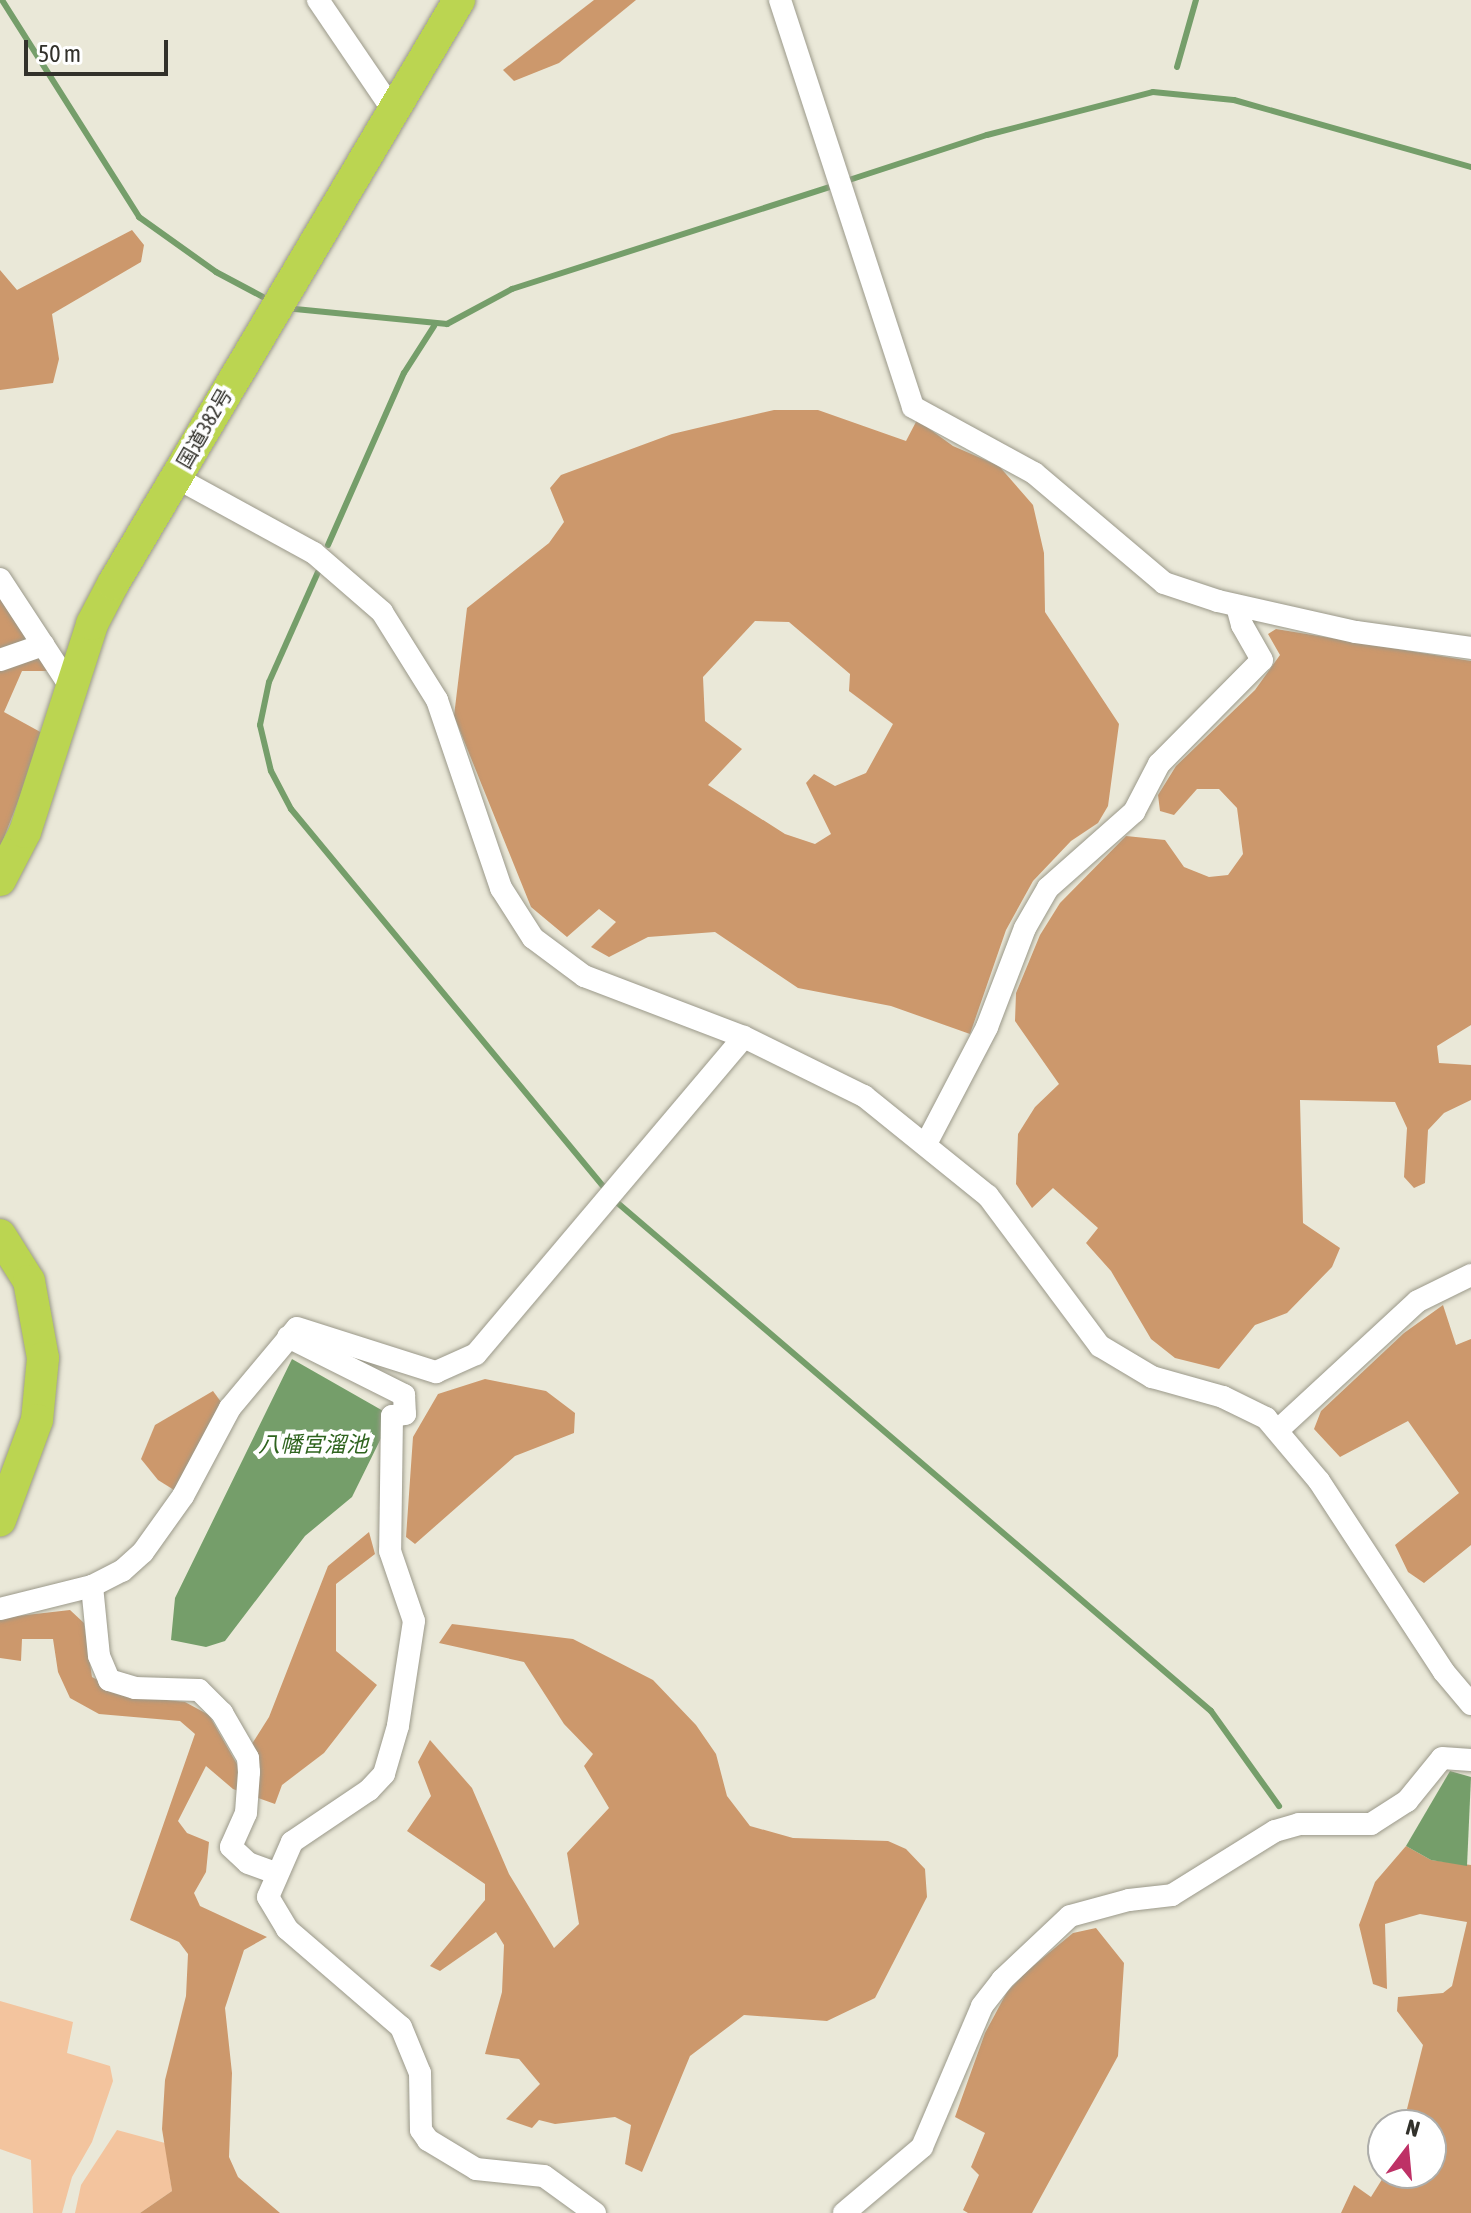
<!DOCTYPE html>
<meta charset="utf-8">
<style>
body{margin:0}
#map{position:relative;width:1471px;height:2213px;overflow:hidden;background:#eae8d8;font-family:"Asap Condensed","Noto Sans JP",sans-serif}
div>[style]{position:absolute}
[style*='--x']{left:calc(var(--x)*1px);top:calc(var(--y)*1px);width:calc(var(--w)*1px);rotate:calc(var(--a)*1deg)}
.green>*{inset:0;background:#f3c49e}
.forest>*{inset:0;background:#cc986c}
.water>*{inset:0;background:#759e6a}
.stream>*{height:6px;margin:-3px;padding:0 3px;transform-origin:3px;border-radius:3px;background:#759e6a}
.roads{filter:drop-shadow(0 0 2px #9b998a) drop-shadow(0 0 2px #9b998a)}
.minor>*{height:22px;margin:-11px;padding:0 11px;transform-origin:11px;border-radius:11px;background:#fff}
.highway>*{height:32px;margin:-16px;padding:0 16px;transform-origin:16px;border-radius:16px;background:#bbd551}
span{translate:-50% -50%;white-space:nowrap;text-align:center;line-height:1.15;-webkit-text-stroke:8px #fff;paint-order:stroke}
.street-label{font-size:20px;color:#32312b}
.water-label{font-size:22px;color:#2f641f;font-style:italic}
.north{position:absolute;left:1367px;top:2109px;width:80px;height:80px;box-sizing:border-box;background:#fff;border:2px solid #adadaa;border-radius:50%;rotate:16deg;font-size:22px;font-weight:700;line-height:32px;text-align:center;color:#32312b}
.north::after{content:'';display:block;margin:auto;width:28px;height:36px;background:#be3166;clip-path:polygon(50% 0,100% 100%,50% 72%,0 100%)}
.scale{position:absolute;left:24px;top:40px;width:144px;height:36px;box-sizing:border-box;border:4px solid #32312b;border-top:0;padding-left:10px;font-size:24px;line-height:28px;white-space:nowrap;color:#32312b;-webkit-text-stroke:6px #fff;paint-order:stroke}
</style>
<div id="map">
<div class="green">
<i style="clip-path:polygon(0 2001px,73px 2022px,67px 2053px,110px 2066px,113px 2081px,92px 2142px,72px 2177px,62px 2213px,33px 2213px,31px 2160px,0 2149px)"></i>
<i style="clip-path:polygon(117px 2130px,165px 2143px,172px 2191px,140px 2213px,75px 2213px,81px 2185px)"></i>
</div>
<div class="forest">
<i style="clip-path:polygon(594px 0,636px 0,559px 63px,514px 81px,503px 70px)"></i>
<i style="clip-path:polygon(132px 230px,144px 245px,141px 262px,52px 314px,59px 359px,53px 383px,0 390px,0 270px,17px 290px)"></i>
<i style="clip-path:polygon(evenodd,774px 410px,818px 410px,906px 441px,917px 420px,953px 446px,999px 466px,1033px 505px,1044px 553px,1045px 612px,1119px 724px,1108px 806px,1098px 823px,1071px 841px,1033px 881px,1006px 930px,970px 1034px,891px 1006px,798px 988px,715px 932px,648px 937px,609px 957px,591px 947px,616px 922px,599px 909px,567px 937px,531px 907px,454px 716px,467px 608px,549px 543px,564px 522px,550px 488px,561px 475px,672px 434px,774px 410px,755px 621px,789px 622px,850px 674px,849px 691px,893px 724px,866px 773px,835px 786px,814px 774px,806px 783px,831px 834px,815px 844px,785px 834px,708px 785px,742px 749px,705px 721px,703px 677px,755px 621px)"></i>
<i style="clip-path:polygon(0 591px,51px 671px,22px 671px,4px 712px,44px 734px,0 848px)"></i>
<i style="clip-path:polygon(1276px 629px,1471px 661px,1471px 1025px,1437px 1046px,1439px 1063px,1471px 1065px,1471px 1100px,1444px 1113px,1428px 1130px,1425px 1183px,1414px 1188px,1404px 1177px,1407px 1128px,1395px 1102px,1300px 1100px,1303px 1223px,1340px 1248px,1332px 1267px,1287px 1313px,1255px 1325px,1219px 1369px,1175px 1358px,1151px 1339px,1111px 1271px,1086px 1243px,1098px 1228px,1053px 1188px,1032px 1208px,1016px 1184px,1018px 1134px,1035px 1107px,1059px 1084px,1015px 1021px,1016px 993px,1040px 935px,1060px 903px,1126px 836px,1165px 840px,1184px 867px,1209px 877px,1228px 875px,1243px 854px,1237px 808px,1219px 789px,1197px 789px,1174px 815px,1160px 811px,1158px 795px,1176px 766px,1255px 690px,1280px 655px,1268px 634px)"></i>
<i style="clip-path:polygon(1443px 1305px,1456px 1345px,1471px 1339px,1471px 1545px,1424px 1583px,1408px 1572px,1395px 1545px,1459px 1493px,1408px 1421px,1340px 1457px,1314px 1429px,1321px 1411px,1404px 1333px)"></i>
<i style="clip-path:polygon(485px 1379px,546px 1391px,575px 1413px,574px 1433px,515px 1456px,415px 1544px,406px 1537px,413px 1437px,438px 1394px)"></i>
<i style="clip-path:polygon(213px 1391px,224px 1406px,174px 1490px,158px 1480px,141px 1459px,155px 1425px)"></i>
<i style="clip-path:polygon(369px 1532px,375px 1554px,336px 1584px,336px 1651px,377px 1685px,324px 1753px,282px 1785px,275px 1804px,233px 1789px,206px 1766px,178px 1821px,187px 1833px,209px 1842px,206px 1872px,194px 1893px,200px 1906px,267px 1937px,244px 1950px,225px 2008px,232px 2073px,229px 2157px,238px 2177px,280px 2213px,140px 2213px,172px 2191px,162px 2129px,165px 2080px,186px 1996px,188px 1954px,179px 1942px,130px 1920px,195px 1734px,180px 1721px,99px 1714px,70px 1698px,58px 1672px,53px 1639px,22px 1639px,21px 1661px,0 1658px,0 1618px,70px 1610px,84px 1623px,92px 1677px,128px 1696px,185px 1702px,209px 1715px,238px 1766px,269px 1717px,328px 1566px)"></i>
<i style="clip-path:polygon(452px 1624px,573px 1639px,653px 1680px,696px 1725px,716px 1754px,727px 1796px,750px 1826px,793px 1838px,888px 1841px,906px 1849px,925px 1869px,927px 1897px,875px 1998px,827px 2021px,744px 2015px,690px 2056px,642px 2172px,625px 2164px,631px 2125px,615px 2117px,555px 2124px,539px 2120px,532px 2128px,506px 2119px,540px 2084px,519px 2059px,485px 2054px,502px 1992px,504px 1945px,496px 1932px,440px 1971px,430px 1966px,485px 1900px,485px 1884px,407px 1831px,431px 1796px,418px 1762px,430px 1740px,472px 1788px,509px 1874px,554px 1948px,579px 1924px,567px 1853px,609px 1808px,584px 1766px,593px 1754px,564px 1724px,524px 1662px,439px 1643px)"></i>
<i style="clip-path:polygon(1406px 1846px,1431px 1860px,1471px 1865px,1471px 2213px,1341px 2213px,1354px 2185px,1371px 2197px,1386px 2173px,1431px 2173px,1431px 2125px,1403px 2125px,1423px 2045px,1397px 2011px,1398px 1997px,1443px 1993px,1452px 1986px,1467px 1922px,1420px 1914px,1385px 1924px,1387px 1989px,1373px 1984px,1359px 1925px,1375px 1882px)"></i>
<i style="clip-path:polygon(1096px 1928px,1124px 1963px,1118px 2056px,1032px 2213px,968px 2213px,963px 2210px,979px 2175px,971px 2167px,985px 2133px,955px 2117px,985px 2033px,1007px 1992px,1027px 1971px,1073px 1933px)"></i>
</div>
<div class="water">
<i style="clip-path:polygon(292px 1359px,392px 1416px,352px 1497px,305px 1536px,225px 1641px,206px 1647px,171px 1640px,175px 1598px)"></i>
<i style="clip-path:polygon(1450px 1771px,1471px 1777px,1467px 1866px,1431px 1860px,1406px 1846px)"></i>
</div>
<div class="stream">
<i style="--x:2;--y:0;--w:257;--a:57.7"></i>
<i style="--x:139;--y:217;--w:95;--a:35.5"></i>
<i style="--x:216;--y:272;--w:53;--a:28"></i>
<i style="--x:1177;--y:67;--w:70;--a:-74.2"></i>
<i style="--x:846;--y:181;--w:148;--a:-18.1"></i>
<i style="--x:987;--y:135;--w:171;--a:-14.5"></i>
<i style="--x:1153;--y:92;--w:81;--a:5.6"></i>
<i style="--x:1234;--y:100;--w:246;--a:15.8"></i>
<i style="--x:295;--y:309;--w:153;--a:5.6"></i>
<i style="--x:447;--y:324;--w:74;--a:-28.3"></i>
<i style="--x:512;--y:289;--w:339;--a:-17.8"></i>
<i style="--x:328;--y:545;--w:188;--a:-66.2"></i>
<i style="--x:404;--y:373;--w:56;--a:-57.4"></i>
<i style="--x:318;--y:572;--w:120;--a:114"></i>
<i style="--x:269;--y:682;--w:44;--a:101.8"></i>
<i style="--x:260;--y:725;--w:47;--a:76.6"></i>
<i style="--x:271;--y:771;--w:43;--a:62.2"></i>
<i style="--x:291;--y:809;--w:494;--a:50.4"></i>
<i style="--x:613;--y:1199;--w:787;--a:40.57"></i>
<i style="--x:1211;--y:1711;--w:117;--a:54.4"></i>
</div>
<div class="roads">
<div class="minor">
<i style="--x:318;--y:0;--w:132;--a:55.8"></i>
<i style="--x:780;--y:0;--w:428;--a:71.9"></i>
<i style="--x:913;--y:407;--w:138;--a:28.6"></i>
<i style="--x:1034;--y:473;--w:170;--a:40.2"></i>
<i style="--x:1164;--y:583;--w:57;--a:18.4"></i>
<i style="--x:1218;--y:601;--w:141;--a:12.7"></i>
<i style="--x:1356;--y:632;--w:116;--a:7.9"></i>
<i style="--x:175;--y:477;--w:158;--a:28.7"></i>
<i style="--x:314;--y:553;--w:90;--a:40.9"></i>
<i style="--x:382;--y:612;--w:104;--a:58"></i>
<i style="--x:437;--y:700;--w:199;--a:71.2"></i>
<i style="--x:501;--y:888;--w:59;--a:57.4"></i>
<i style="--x:533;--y:938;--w:64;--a:36.7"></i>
<i style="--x:584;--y:976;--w:171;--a:20.9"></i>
<i style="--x:744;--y:1037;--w:134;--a:26.2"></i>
<i style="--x:864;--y:1096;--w:159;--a:38.9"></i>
<i style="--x:988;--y:1196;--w:187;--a:53.3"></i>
<i style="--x:1100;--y:1346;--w:61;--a:30.8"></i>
<i style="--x:1152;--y:1377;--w:74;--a:15.7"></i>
<i style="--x:1223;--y:1397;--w:48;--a:26"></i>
<i style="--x:1266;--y:1418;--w:82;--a:49.9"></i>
<i style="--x:1319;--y:1481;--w:228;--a:56.8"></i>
<i style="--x:1444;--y:1672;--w:42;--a:49.8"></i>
<i style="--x:0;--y:579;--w:128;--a:56.8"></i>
<i style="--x:0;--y:660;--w:46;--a:-19.2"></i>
<i style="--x:927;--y:1142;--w:130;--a:-62.4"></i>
<i style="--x:987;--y:1027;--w:106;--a:-69"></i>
<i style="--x:1025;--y:928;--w:46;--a:-60.1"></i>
<i style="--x:1048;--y:888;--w:115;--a:-41.5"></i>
<i style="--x:1134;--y:812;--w:54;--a:-62.5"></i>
<i style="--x:1159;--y:764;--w:146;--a:-45.3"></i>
<i style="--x:1262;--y:660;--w:40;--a:-119.7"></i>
<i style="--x:1242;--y:625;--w:20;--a:-105"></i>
<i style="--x:288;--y:1337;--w:130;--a:26.6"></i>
<i style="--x:404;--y:1395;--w:19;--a:87"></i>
<i style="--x:405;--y:1414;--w:13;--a:171"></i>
<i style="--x:392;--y:1416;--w:135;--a:90.8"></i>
<i style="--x:390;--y:1551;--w:74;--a:71.1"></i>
<i style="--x:414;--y:1621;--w:106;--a:98.7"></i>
<i style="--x:398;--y:1726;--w:50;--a:106.3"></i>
<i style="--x:384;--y:1774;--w:22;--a:133"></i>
<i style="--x:369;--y:1790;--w:93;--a:146"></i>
<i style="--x:292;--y:1842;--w:60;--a:113.6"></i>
<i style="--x:268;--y:1897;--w:37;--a:59"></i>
<i style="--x:287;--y:1929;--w:150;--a:40.7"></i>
<i style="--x:401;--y:2027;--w:50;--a:67.6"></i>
<i style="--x:420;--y:2073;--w:57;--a:89"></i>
<i style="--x:421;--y:2130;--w:12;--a:55"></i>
<i style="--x:428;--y:2140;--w:56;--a:31.1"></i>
<i style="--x:476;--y:2169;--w:68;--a:5.9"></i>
<i style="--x:544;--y:2176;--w:63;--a:36"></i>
<i style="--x:1278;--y:1430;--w:190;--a:-42.7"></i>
<i style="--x:1418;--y:1301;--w:59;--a:-26.1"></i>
<i style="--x:92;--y:1586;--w:70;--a:84.3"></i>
<i style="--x:99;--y:1656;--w:26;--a:67"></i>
<i style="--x:109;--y:1680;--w:27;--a:17"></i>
<i style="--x:135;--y:1688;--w:64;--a:1.8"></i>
<i style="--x:199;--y:1690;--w:33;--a:45"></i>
<i style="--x:222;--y:1713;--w:52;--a:60"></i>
<i style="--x:248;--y:1758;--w:14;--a:86"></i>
<i style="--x:249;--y:1772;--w:41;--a:94.2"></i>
<i style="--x:246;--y:1813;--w:37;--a:114"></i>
<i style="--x:231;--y:1847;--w:23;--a:43"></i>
<i style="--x:248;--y:1863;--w:30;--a:20"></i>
<i style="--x:0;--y:1609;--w:95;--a:-14"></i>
<i style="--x:92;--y:1586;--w:34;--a:-27"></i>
<i style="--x:122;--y:1571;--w:28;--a:-42"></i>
<i style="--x:143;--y:1552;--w:69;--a:-54.5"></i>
<i style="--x:183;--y:1496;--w:100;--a:-61.9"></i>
<i style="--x:230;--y:1408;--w:104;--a:-50.1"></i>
<i style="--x:297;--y:1328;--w:146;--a:17.6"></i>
<i style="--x:436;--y:1372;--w:44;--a:-24.2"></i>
<i style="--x:476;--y:1354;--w:415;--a:-49.8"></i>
<i style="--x:844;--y:2213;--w:102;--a:-40.2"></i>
<i style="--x:922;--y:2147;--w:153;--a:-66.9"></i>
<i style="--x:982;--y:2006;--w:33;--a:-52"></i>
<i style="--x:1002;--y:1980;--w:93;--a:-43.3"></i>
<i style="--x:1070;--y:1916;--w:61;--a:-15.2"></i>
<i style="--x:1129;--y:1900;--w:43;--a:-6.6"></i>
<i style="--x:1172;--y:1895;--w:121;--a:-31.9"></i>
<i style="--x:1275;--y:1831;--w:25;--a:-16"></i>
<i style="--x:1299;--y:1824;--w:72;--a:0"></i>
<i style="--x:1371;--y:1824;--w:43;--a:-32.6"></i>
<i style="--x:1407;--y:1801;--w:55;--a:-50.9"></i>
<i style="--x:1442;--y:1758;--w:29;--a:4"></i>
</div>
<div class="highway">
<i style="--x:0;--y:880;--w:54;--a:-62.5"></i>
<i style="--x:25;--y:832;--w:219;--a:-72.1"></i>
<i style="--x:92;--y:624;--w:45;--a:-62.3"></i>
<i style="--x:113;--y:584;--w:679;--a:-59.35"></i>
<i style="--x:0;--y:1235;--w:54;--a:57.8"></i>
<i style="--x:29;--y:1281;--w:78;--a:79.7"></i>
<i style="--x:43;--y:1358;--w:62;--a:95.5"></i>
<i style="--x:37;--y:1420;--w:107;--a:110.3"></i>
</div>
</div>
<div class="street-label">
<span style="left:204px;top:428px;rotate:-60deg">国道382号</span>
</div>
<div class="water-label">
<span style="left:313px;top:1445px">八幡宮溜池</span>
</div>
<div class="north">N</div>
<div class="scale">50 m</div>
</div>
